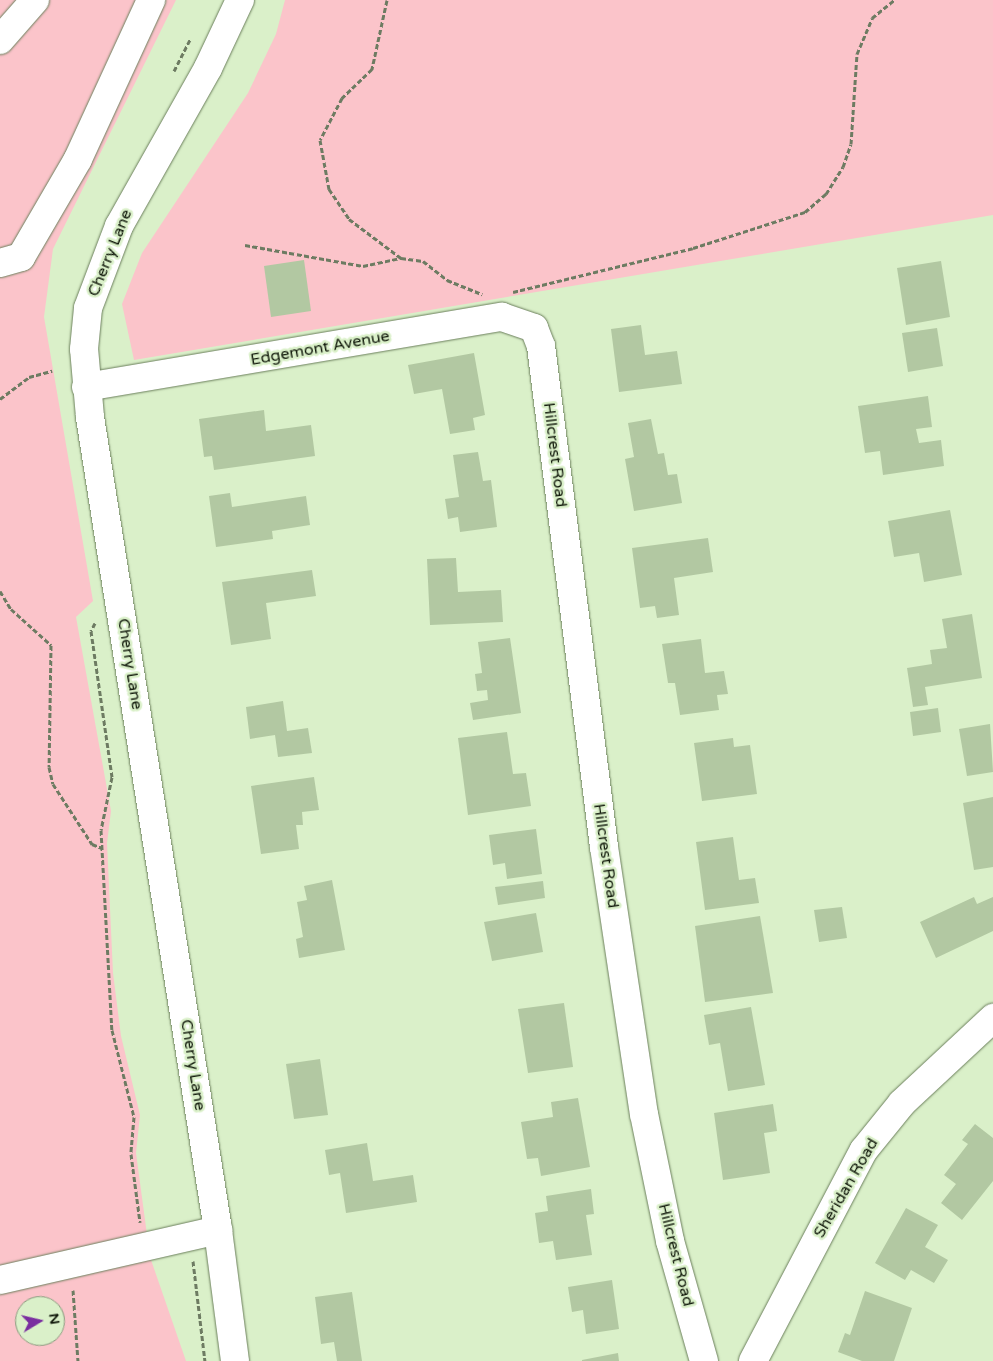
<!DOCTYPE html>
<style>
body{margin:0}
#map{position:relative;width:993px;height:1361px;overflow:hidden;background:#daf0c9;font-family:"Varela Round",sans-serif}
div>[style]{position:absolute}
[style*='--x']{left:calc(var(--x)*1px);top:calc(var(--y)*1px);width:calc(var(--w)*1px);rotate:calc(var(--a)*1deg)}
.green>*{inset:0;background:#fbc4ca}
.building>*{inset:0;background:#b2c8a2}
.path>*{height:3px;margin-top:-1.5px;transform-origin:0;background:repeating-linear-gradient(90deg,#6d7b62 0 5px,transparent 0 7.5px)}
.roads{filter:drop-shadow(0 0 1px #6b7f5c) drop-shadow(0 0 1px #6b7f5c)}
.minor>*{height:28px;margin:-14px;padding:0 14px;transform-origin:14px;border-radius:14px;background:#fff}
span{translate:-50% -50%;white-space:nowrap;text-align:center;line-height:1.15;-webkit-text-stroke:5px #daf0c9;paint-order:stroke}
.street-label{font-size:16px;color:#10180a}
.north{position:absolute;left:15px;top:1296px;width:50px;height:50px;box-sizing:border-box;background:#daf0c9;border:1px solid #899a7d;border-radius:50%;rotate:81deg;font-size:14px;font-weight:700;line-height:20px;text-align:center;color:#10180a}
.north::after{content:'';display:block;margin:auto;width:18px;height:22px;background:#7a2ea0;clip-path:polygon(50% 0,100% 100%,50% 72%,0 100%)}
</style>
<div id="map">
<div class="green">
<i style="clip-path:polygon(evenodd,0 0,176px 0,53px 249px,44px 317px,93px 601px,76px 617px,111px 811px,107px 843px,113px 973px,121px 1036px,140px 1115px,136px 1153px,150px 1257px,186px 1361px,0 1361px,0 0,25px 1306px,55px 1306px,55px 1336px,25px 1336px,25px 1306px)"></i>
<i style="clip-path:polygon(285px 0,993px 0,993px 215px,134px 360px,122px 304px,142px 253px,248px 93px,276px 34px)"></i>
</div>
<div class="building">
<i style="clip-path:polygon(304px 260px,311px 311px,271px 317px,264px 266px)"></i>
<i style="clip-path:polygon(941px 261px,950px 317px,906px 325px,897px 268px)"></i>
<i style="clip-path:polygon(641px 325px,645px 355px,677px 351px,682px 384px,619px 392px,611px 329px)"></i>
<i style="clip-path:polygon(937px 328px,943px 366px,908px 372px,902px 333px)"></i>
<i style="clip-path:polygon(474px 353px,485px 415px,473px 418px,475px 430px,450px 434px,442px 389px,414px 394px,408px 365px)"></i>
<i style="clip-path:polygon(928px 396px,932px 427px,916px 429px,919px 443px,941px 440px,944px 466px,883px 475px,880px 451px,865px 453px,858px 406px)"></i>
<i style="clip-path:polygon(264px 410px,266px 431px,311px 425px,315px 456px,214px 470px,212px 456px,204px 457px,199px 419px)"></i>
<i style="clip-path:polygon(651px 419px,658px 454px,664px 453px,668px 475px,677px 474px,682px 503px,634px 511px,625px 459px,634px 457px,628px 423px)"></i>
<i style="clip-path:polygon(478px 452px,483px 481px,491px 480px,497px 527px,460px 532px,458px 517px,448px 519px,445px 499px,459px 497px,453px 455px)"></i>
<i style="clip-path:polygon(230px 493px,232px 507px,306px 496px,310px 525px,272px 531px,273px 539px,216px 547px,209px 496px)"></i>
<i style="clip-path:polygon(950px 510px,962px 575px,924px 582px,919px 553px,894px 557px,888px 521px)"></i>
<i style="clip-path:polygon(708px 538px,713px 572px,674px 578px,679px 615px,657px 618px,655px 606px,640px 608px,632px 548px)"></i>
<i style="clip-path:polygon(456px 558px,458px 592px,501px 590px,503px 622px,430px 625px,427px 559px)"></i>
<i style="clip-path:polygon(312px 570px,316px 596px,266px 603px,271px 639px,231px 645px,222px 582px)"></i>
<i style="clip-path:polygon(972px 614px,982px 678px,925px 687px,928px 705px,913px 707px,907px 668px,932px 664px,930px 650px,947px 648px,942px 619px)"></i>
<i style="clip-path:polygon(510px 638px,521px 713px,473px 720px,470px 703px,488px 700px,487px 690px,477px 691px,475px 674px,482px 673px,478px 642px)"></i>
<i style="clip-path:polygon(701px 639px,705px 673px,724px 671px,728px 694px,717px 695px,719px 710px,680px 715px,675px 683px,668px 683px,662px 644px)"></i>
<i style="clip-path:polygon(283px 701px,287px 731px,308px 728px,312px 753px,278px 757px,275px 735px,250px 739px,246px 707px)"></i>
<i style="clip-path:polygon(938px 708px,941px 732px,913px 736px,910px 712px)"></i>
<i style="clip-path:polygon(990px 724px,993px 772px,967px 776px,959px 729px)"></i>
<i style="clip-path:polygon(507px 732px,513px 774px,526px 773px,531px 806px,468px 815px,458px 738px)"></i>
<i style="clip-path:polygon(733px 738px,734px 747px,750px 745px,757px 794px,702px 801px,694px 743px)"></i>
<i style="clip-path:polygon(314px 777px,319px 810px,302px 812px,303px 825px,296px 825px,299px 849px,261px 854px,251px 786px)"></i>
<i style="clip-path:polygon(993px 797px,993px 867px,974px 870px,963px 803px)"></i>
<i style="clip-path:polygon(536px 829px,542px 874px,507px 879px,505px 863px,493px 865px,489px 835px)"></i>
<i style="clip-path:polygon(733px 837px,739px 880px,755px 878px,759px 903px,705px 910px,696px 842px)"></i>
<i style="clip-path:polygon(332px 880px,345px 950px,299px 958px,296px 939px,303px 937px,297px 902px,307px 900px,304px 886px)"></i>
<i style="clip-path:polygon(543px 881px,545px 898px,498px 905px,495px 887px)"></i>
<i style="clip-path:polygon(974px 897px,977px 904px,993px 897px,993px 931px,936px 958px,920px 922px)"></i>
<i style="clip-path:polygon(842px 907px,847px 938px,819px 942px,814px 910px)"></i>
<i style="clip-path:polygon(536px 913px,543px 952px,492px 961px,484px 922px)"></i>
<i style="clip-path:polygon(760px 916px,773px 993px,705px 1002px,695px 926px)"></i>
<i style="clip-path:polygon(564px 1003px,573px 1067px,528px 1073px,518px 1009px)"></i>
<i style="clip-path:polygon(751px 1007px,765px 1085px,728px 1091px,720px 1043px,709px 1045px,704px 1015px)"></i>
<i style="clip-path:polygon(320px 1059px,328px 1115px,294px 1119px,286px 1064px)"></i>
<i style="clip-path:polygon(578px 1098px,590px 1167px,541px 1176px,538px 1158px,527px 1159px,521px 1122px,553px 1117px,551px 1102px)"></i>
<i style="clip-path:polygon(773px 1104px,777px 1131px,764px 1133px,770px 1173px,723px 1180px,714px 1113px)"></i>
<i style="clip-path:polygon(975px 1124px,993px 1138px,993px 1181px,962px 1220px,941px 1203px,956px 1184px,944px 1175px,968px 1144px,962px 1140px)"></i>
<i style="clip-path:polygon(367px 1143px,373px 1181px,413px 1175px,417px 1202px,346px 1213px,340px 1173px,329px 1175px,325px 1150px)"></i>
<i style="clip-path:polygon(591px 1189px,594px 1214px,586px 1215px,592px 1255px,556px 1260px,553px 1241px,539px 1243px,535px 1213px,548px 1211px,546px 1196px)"></i>
<i style="clip-path:polygon(906px 1208px,938px 1225px,925px 1247px,948px 1260px,934px 1283px,911px 1270px,905px 1280px,875px 1263px)"></i>
<i style="clip-path:polygon(612px 1280px,619px 1329px,586px 1334px,583px 1310px,572px 1312px,568px 1287px)"></i>
<i style="clip-path:polygon(865px 1291px,912px 1308px,894px 1361px,862px 1361px,838px 1352px,845px 1333px,850px 1335px)"></i>
<i style="clip-path:polygon(352px 1292px,362px 1361px,337px 1361px,334px 1342px,321px 1344px,315px 1297px)"></i>
<i style="clip-path:polygon(618px 1353px,619px 1361px,582px 1361px,582px 1360px)"></i>
</div>
<div class="path">
<i style="--x:387;--y:0;--w:71;--a:102.3"></i>
<i style="--x:372;--y:69;--w:42;--a:136"></i>
<i style="--x:342;--y:98;--w:47;--a:117.6"></i>
<i style="--x:320;--y:140;--w:50;--a:79.6"></i>
<i style="--x:329;--y:189;--w:36;--a:56"></i>
<i style="--x:349;--y:219;--w:65;--a:36.9"></i>
<i style="--x:174;--y:71;--w:36;--a:-63"></i>
<i style="--x:245;--y:245;--w:120;--a:10.1"></i>
<i style="--x:363;--y:266;--w:39;--a:-12"></i>
<i style="--x:401;--y:258;--w:22;--a:8"></i>
<i style="--x:423;--y:261;--w:31;--a:38"></i>
<i style="--x:447;--y:280;--w:38;--a:22"></i>
<i style="--x:513;--y:292;--w:185;--a:-13.7"></i>
<i style="--x:693;--y:248;--w:118;--a:-17.8"></i>
<i style="--x:805;--y:212;--w:28;--a:-41"></i>
<i style="--x:826;--y:194;--w:32;--a:-58"></i>
<i style="--x:843;--y:167;--w:24;--a:-71"></i>
<i style="--x:851;--y:144;--w:90;--a:-86.2"></i>
<i style="--x:857;--y:54;--w:39;--a:-67"></i>
<i style="--x:872;--y:18;--w:28;--a:-39"></i>
<i style="--x:0;--y:399;--w:36;--a:-37"></i>
<i style="--x:29;--y:377;--w:24;--a:-15"></i>
<i style="--x:0;--y:591;--w:21;--a:59"></i>
<i style="--x:11;--y:609;--w:54;--a:42"></i>
<i style="--x:51;--y:645;--w:122;--a:90.9"></i>
<i style="--x:49;--y:767;--w:17;--a:77"></i>
<i style="--x:53;--y:784;--w:72;--a:57"></i>
<i style="--x:92;--y:844;--w:11;--a:22"></i>
<i style="--x:95;--y:623;--w:9;--a:117"></i>
<i style="--x:91;--y:631;--w:148;--a:81.8"></i>
<i style="--x:112;--y:777;--w:54;--a:101.7"></i>
<i style="--x:101;--y:830;--w:200;--a:86.9"></i>
<i style="--x:112;--y:1030;--w:90;--a:75.8"></i>
<i style="--x:134;--y:1117;--w:37;--a:95"></i>
<i style="--x:131;--y:1154;--w:69;--a:82.5"></i>
<i style="--x:193;--y:1261;--w:101;--a:83.2"></i>
<i style="--x:73;--y:1290;--w:71;--a:86"></i>
</div>
<div class="roads">
<div class="minor">
<i style="--x:0;--y:40;--w:53;--a:-48.8"></i>
<i style="--x:0;--y:263;--w:22;--a:-16"></i>
<i style="--x:21;--y:257;--w:113;--a:-59.8"></i>
<i style="--x:78;--y:159;--w:175;--a:-65.3"></i>
<i style="--x:86;--y:387;--w:422;--a:-9.6"></i>
<i style="--x:502;--y:317;--w:34;--a:19"></i>
<i style="--x:534;--y:328;--w:19;--a:69"></i>
<i style="--x:541;--y:346;--w:505;--a:82.83"></i>
<i style="--x:604;--y:847;--w:270;--a:81.5"></i>
<i style="--x:644;--y:1114;--w:130;--a:78.4"></i>
<i style="--x:670;--y:1241;--w:125;--a:74.2"></i>
<i style="--x:0;--y:1280;--w:224;--a:-12.9"></i>
<i style="--x:235;--y:1361;--w:132;--a:-97.4"></i>
<i style="--x:218;--y:1230;--w:823;--a:-98.95"></i>
<i style="--x:90;--y:417;--w:68;--a:-95"></i>
<i style="--x:84;--y:349;--w:41;--a:-84.4"></i>
<i style="--x:88;--y:308;--w:88;--a:-69.3"></i>
<i style="--x:119;--y:226;--w:181;--a:-60.6"></i>
<i style="--x:208;--y:68;--w:75;--a:-64.8"></i>
<i style="--x:753;--y:1361;--w:238;--a:-62.3"></i>
<i style="--x:864;--y:1150;--w:60;--a:-51"></i>
<i style="--x:902;--y:1103;--w:125;--a:-43"></i>
</div>
</div>
<div class="street-label">
<span style="left:110px;top:253px;rotate:-68deg">Cherry Lane</span>
<span style="left:320px;top:348px;rotate:-10deg">Edgemont Avenue</span>
<span style="left:555px;top:455px;rotate:83deg">Hillcrest Road</span>
<span style="left:130px;top:664px;rotate:81deg">Cherry Lane</span>
<span style="left:606px;top:856px;rotate:82deg">Hillcrest Road</span>
<span style="left:193px;top:1065px;rotate:81deg">Cherry Lane</span>
<span style="left:846px;top:1188px;rotate:-60deg">Sheridan Road</span>
<span style="left:676px;top:1255px;rotate:76deg">Hillcrest Road</span>
</div>
<div class="north">N</div>
</div>
